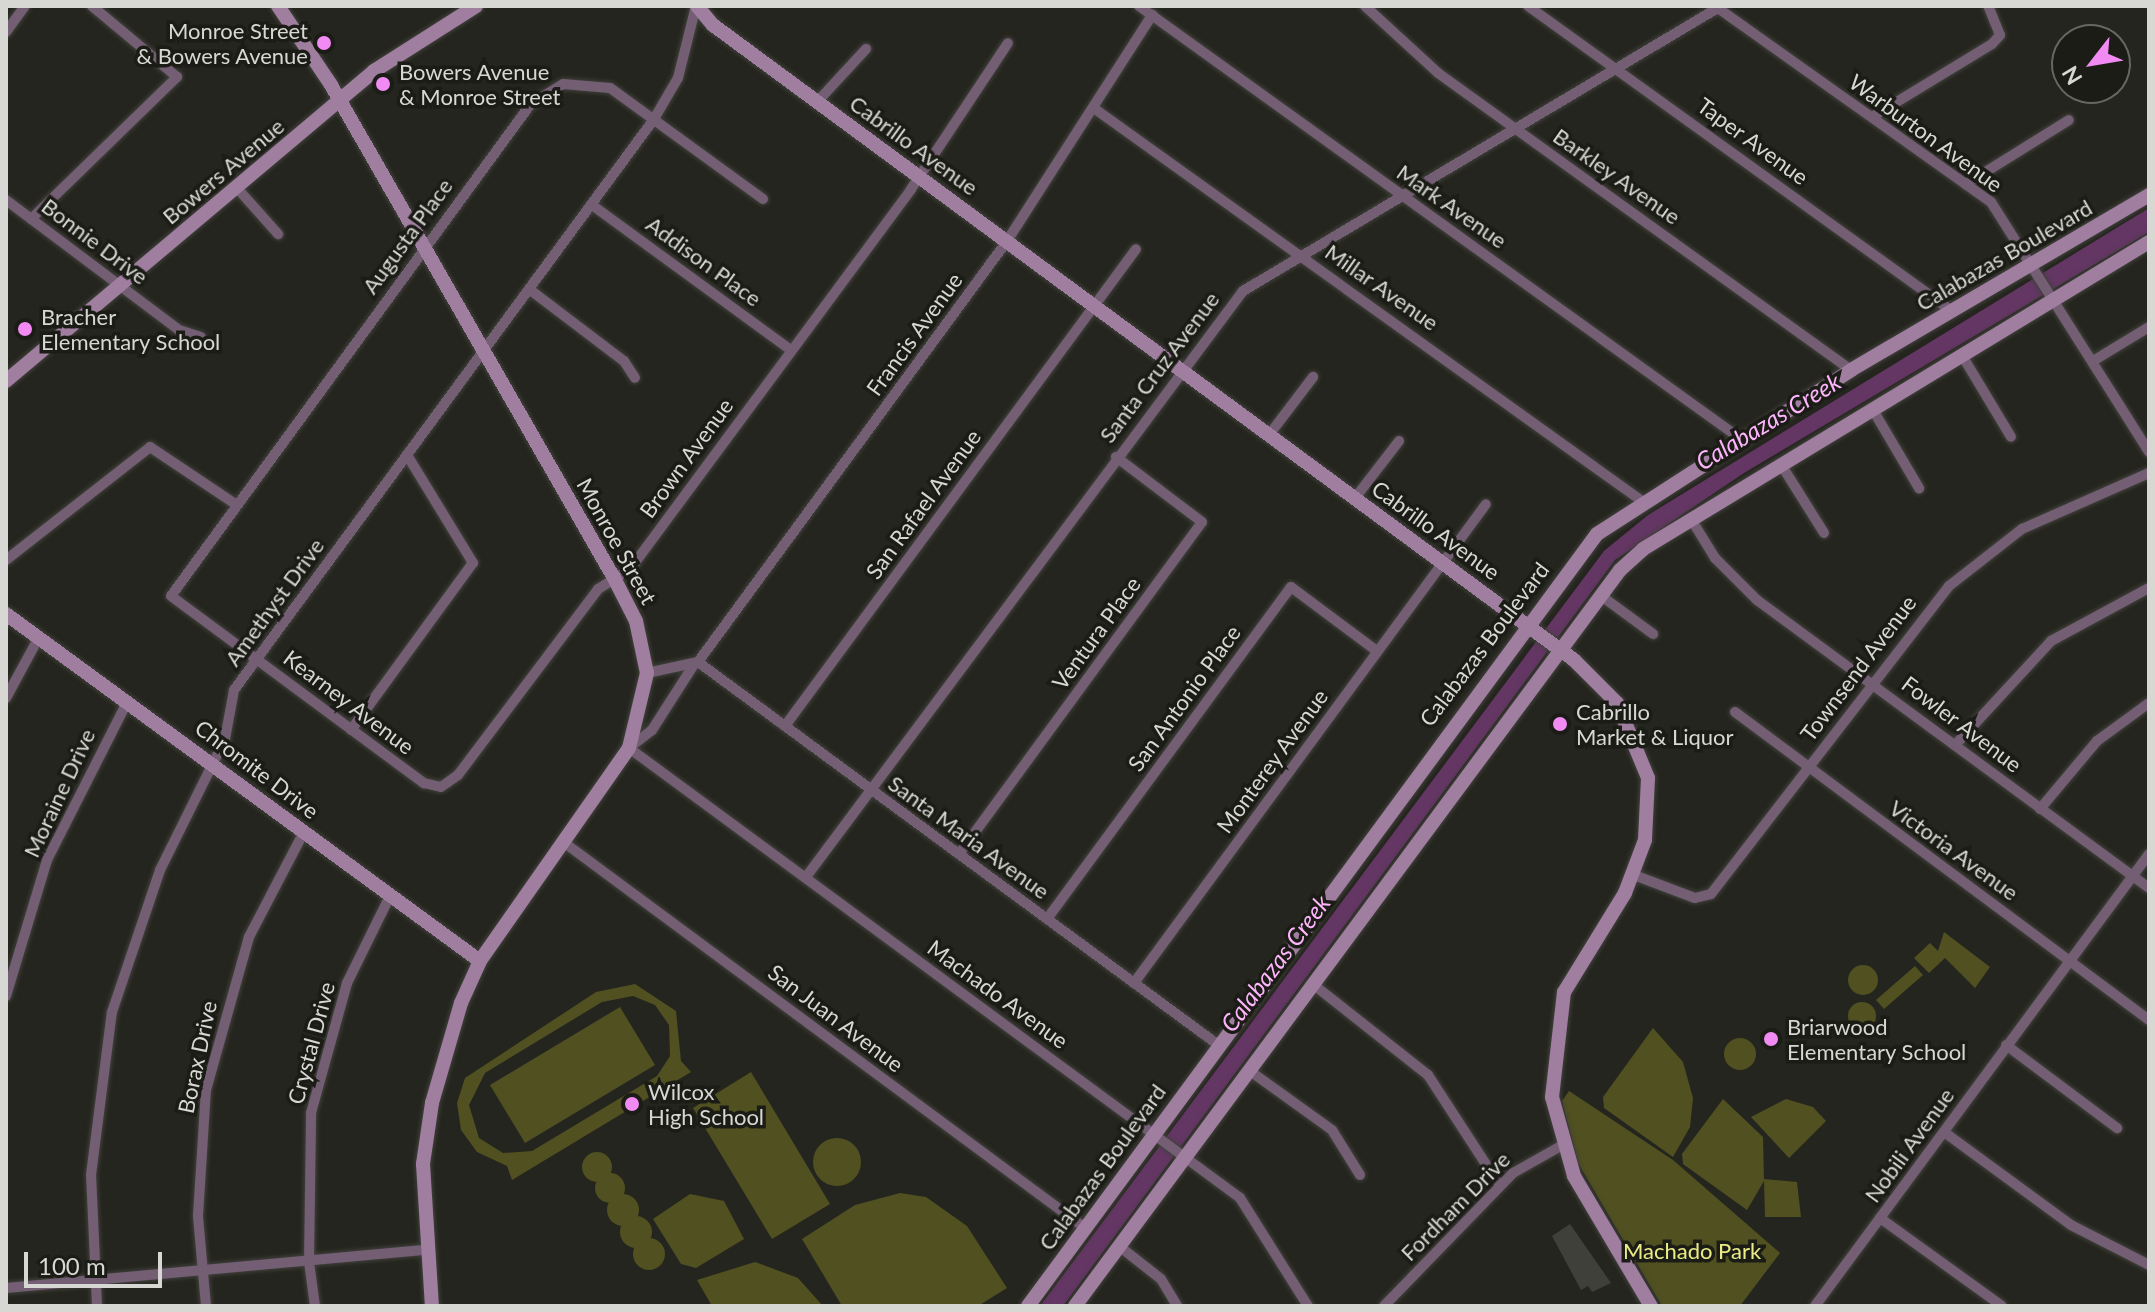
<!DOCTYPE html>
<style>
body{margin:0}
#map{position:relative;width:2155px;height:1312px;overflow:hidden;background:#25251f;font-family:Lato,sans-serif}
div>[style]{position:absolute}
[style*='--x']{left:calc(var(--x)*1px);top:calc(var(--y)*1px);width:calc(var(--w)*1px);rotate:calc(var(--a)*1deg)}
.green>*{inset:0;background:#505021}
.round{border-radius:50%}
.water>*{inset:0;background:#643664}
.building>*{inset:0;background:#40403a}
.roads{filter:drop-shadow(0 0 2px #41413c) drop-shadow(0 0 2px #41413c)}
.street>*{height:10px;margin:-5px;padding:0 5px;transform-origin:5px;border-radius:5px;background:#735e73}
.secondary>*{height:14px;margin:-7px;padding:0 7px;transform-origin:7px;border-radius:7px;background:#a07ea0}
.dots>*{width:22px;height:22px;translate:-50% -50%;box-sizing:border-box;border:4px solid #1b1c16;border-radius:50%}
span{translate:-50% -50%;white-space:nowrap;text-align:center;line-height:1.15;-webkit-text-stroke:7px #1b1c16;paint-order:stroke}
.poi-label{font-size:22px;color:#d7d7d3}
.right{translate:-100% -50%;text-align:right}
.left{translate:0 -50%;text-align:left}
.street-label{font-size:22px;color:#d7d7d3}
.park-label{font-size:22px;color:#ebeb86}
.water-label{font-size:24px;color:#fdb5fc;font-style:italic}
.frame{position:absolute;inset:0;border:8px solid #d7d7d3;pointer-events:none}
.north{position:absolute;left:2051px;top:24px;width:80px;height:80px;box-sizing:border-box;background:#1b1c16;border:2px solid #666762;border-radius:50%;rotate:239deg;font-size:22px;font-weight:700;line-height:32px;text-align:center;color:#d7d7d3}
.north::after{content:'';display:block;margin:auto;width:28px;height:36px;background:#f28af3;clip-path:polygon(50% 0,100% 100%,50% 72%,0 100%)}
.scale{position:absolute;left:24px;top:1252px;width:138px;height:36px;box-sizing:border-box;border:4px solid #d7d7d3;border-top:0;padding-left:10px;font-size:24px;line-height:28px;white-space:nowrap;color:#d7d7d3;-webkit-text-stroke:6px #1b1c16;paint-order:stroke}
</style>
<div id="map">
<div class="green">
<i style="clip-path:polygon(1944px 932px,1990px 967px,1975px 988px,1945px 958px,1929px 973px,1914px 958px,1930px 943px,1938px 951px)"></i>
<i class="round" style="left:1848px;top:965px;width:30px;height:30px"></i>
<i style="clip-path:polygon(1915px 966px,1923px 975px,1884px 1009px,1876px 1000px)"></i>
<i style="clip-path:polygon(evenodd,635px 984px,676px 1011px,681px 1061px,691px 1072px,512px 1180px,507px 1166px,477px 1152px,461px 1130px,457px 1103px,465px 1078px,596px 992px,635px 984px,633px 996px,655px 1005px,669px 1025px,670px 1056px,657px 1076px,532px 1151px,503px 1153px,479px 1138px,469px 1105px,485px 1073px,602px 1002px,633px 996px)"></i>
<i class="round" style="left:1848px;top:1002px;width:28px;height:28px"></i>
<i style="clip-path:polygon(620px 1007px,655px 1065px,525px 1143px,490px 1085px)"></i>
<i style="clip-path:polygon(1653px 1028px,1683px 1062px,1693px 1098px,1690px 1127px,1673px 1157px,1604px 1108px,1603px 1097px)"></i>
<i class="round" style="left:1724px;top:1038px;width:32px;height:32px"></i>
<i style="clip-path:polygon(751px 1072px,830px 1204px,772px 1239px,693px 1108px)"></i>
<i style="clip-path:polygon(1569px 1091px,1673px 1160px,1780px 1253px,1740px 1306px,1662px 1306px,1578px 1163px,1562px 1101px)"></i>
<i style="clip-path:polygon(1723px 1099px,1763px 1137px,1764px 1179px,1797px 1182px,1801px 1217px,1765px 1217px,1764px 1181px,1747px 1210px,1683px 1164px,1682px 1154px)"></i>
<i style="clip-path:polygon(1786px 1099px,1813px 1107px,1826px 1121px,1789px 1158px,1751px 1117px)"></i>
<i class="round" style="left:813px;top:1138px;width:48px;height:48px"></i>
<i class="round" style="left:582px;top:1152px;width:30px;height:30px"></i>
<i class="round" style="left:595px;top:1173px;width:30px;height:30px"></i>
<i style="clip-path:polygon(900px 1193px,926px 1197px,967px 1226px,1007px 1288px,978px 1306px,842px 1306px,802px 1239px,855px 1205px)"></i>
<i style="clip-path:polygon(690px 1194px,724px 1201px,744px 1239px,696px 1268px,681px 1264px,653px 1219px)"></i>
<i class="round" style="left:607px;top:1194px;width:32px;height:32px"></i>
<i class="round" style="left:620px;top:1216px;width:32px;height:32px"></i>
<i class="round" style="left:633px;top:1238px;width:32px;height:32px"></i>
<i style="clip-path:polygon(755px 1262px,798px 1278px,823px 1306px,712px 1306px,697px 1280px)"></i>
</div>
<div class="water">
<i style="clip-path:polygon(2149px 208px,2149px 232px,1744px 473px,1615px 560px,1063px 1306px,1040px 1306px,1604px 551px,1648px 515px)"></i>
</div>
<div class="building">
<i style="clip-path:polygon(1570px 1224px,1611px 1283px,1592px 1292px,1588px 1286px,1581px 1290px,1552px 1236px)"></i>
</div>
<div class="roads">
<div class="street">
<i style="--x:1139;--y:6;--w:742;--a:35.73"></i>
<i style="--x:1365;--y:6;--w:99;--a:42.5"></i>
<i style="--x:1438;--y:73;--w:509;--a:35.72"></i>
<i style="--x:1528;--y:6;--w:522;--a:35.73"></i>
<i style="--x:1715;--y:6;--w:339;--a:35.4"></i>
<i style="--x:1991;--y:202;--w:296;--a:57.7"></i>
<i style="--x:6;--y:32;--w:32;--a:-54"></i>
<i style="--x:818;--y:101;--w:71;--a:-47.3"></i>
<i style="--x:1095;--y:109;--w:673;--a:35.63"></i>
<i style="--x:1872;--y:117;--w:140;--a:-31.3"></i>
<i style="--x:1992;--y:44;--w:12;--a:-48"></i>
<i style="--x:2000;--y:35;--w:31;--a:-112"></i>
<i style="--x:1966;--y:184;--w:121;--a:-31.9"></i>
<i style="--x:237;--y:188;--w:62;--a:48.3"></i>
<i style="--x:763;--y:199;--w:189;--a:-144"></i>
<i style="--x:610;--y:88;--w:47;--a:-175.1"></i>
<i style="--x:563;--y:84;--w:39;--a:148"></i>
<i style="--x:530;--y:105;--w:608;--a:126.17"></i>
<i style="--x:171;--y:596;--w:315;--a:36.5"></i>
<i style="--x:424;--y:783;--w:17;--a:13"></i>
<i style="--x:441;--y:787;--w:21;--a:-35"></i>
<i style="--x:458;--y:775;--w:233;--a:-53"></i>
<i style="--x:598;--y:589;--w:39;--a:-32"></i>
<i style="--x:631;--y:568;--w:471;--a:-53.5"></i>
<i style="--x:911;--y:189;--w:175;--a:-56.4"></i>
<i style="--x:6;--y:200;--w:216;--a:36.9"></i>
<i style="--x:179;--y:330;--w:23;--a:18"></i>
<i style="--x:592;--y:205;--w:246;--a:36.1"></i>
<i style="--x:31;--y:219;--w:204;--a:-44.2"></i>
<i style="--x:177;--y:77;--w:111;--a:-140.1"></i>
<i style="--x:529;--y:289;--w:119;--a:37.2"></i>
<i style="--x:624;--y:361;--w:20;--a:57"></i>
<i style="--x:1963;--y:357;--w:93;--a:59"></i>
<i style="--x:2093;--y:361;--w:66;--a:-31.3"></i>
<i style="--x:1873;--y:410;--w:91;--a:59.5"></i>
<i style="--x:1269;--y:435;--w:73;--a:-52.8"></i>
<i style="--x:1782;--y:466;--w:79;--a:57.9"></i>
<i style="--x:1355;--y:498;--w:72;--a:-52.3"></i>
<i style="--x:1691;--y:519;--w:46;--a:58.4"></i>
<i style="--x:1715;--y:558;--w:59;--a:45"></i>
<i style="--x:1757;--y:600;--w:486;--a:36.3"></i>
<i style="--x:6;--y:560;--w:183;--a:-38.1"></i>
<i style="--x:150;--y:447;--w:101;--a:33.7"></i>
<i style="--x:1600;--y:595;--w:66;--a:36.3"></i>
<i style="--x:698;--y:662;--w:644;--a:36.35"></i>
<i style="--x:693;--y:666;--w:76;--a:122.6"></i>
<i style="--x:652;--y:730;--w:29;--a:142"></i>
<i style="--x:629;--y:748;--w:759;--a:36.37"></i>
<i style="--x:1240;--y:1198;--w:128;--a:57.8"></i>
<i style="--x:647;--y:673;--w:52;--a:-12.2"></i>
<i style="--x:698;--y:662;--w:522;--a:-53.72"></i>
<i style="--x:1007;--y:241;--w:269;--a:-57.3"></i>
<i style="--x:6;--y:698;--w:69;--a:-61.6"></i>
<i style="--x:1735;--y:712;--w:516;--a:36.65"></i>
<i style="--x:785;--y:726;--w:592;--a:-53.65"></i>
<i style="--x:351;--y:730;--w:207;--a:-53.9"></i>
<i style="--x:473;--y:563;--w:127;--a:-121.4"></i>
<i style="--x:1957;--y:743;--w:139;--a:-47.3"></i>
<i style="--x:2051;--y:641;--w:111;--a:-28.4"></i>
<i style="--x:2040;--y:809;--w:89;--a:-50"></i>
<i style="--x:2097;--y:741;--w:64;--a:-36.2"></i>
<i style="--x:562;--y:841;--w:651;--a:36.5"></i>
<i style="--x:959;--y:854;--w:411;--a:-53.8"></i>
<i style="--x:1202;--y:522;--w:108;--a:-142.9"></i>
<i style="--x:1634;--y:875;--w:65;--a:20.7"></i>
<i style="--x:1695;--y:898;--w:16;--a:-14"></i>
<i style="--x:1711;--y:894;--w:389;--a:-52.3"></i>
<i style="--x:1949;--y:586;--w:93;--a:-38"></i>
<i style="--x:2022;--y:529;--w:139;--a:-23.8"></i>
<i style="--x:806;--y:877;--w:731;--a:-53.29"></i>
<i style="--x:1243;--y:291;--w:557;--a:-30.8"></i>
<i style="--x:1047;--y:919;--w:412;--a:-53.7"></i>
<i style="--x:1291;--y:587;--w:107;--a:36.7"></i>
<i style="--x:1134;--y:983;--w:594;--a:-53.69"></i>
<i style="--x:1314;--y:985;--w:145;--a:38.3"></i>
<i style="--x:1428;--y:1075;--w:132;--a:57"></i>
<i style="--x:6;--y:996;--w:142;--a:-73.2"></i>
<i style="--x:47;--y:860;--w:177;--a:-63.1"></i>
<i style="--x:2006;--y:1045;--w:139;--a:36.8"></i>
<i style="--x:1250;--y:1071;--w:101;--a:35.7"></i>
<i style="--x:1332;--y:1130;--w:53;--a:58.1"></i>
<i style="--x:1944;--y:1132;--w:157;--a:36.2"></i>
<i style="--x:2071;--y:1225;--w:88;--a:27.1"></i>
<i style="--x:1880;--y:1218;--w:150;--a:35.8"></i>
<i style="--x:1119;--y:1246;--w:53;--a:38.2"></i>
<i style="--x:1161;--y:1279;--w:31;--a:59"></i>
<i style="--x:6;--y:1288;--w:419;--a:-5.2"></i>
<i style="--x:97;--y:1306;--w:131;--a:-92.6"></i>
<i style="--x:91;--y:1175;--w:164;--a:-82.7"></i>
<i style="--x:112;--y:1012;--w:150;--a:-71.3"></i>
<i style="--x:160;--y:870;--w:146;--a:-63.6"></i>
<i style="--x:225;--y:739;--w:50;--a:-79.6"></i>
<i style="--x:234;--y:690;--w:709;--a:-53.66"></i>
<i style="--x:654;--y:119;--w:48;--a:-59.7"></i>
<i style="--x:678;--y:78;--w:74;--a:-76"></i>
<i style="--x:206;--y:1306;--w:90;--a:-95.1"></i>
<i style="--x:198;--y:1216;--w:126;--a:-86.4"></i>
<i style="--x:206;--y:1090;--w:159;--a:-74.3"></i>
<i style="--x:249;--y:937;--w:119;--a:-62.4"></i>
<i style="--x:315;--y:1306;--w:44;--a:-97.8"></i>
<i style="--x:309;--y:1262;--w:149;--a:-89.2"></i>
<i style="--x:311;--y:1113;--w:135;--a:-74.5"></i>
<i style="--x:347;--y:983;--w:97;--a:-63.7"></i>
<i style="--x:1384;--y:1306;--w:185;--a:-45.9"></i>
<i style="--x:1513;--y:1173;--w:55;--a:-29.4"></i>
<i style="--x:1815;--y:1306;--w:562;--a:-53.54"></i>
</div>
<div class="secondary">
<i style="--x:278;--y:6;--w:95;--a:56.1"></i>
<i style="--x:331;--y:85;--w:568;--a:60.14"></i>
<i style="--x:614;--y:578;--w:48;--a:62.9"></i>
<i style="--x:636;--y:621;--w:53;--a:78.1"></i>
<i style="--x:647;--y:673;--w:77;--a:103.5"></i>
<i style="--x:629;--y:748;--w:260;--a:125"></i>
<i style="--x:480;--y:961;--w:46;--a:114.3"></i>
<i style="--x:461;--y:1003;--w:104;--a:106.2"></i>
<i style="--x:432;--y:1103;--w:62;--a:98.4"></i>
<i style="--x:423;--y:1164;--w:142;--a:86.4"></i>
<i style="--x:697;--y:6;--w:25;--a:50"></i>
<i style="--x:713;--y:25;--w:1070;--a:36.41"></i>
<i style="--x:1574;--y:660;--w:61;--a:45"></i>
<i style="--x:1617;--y:703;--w:81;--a:67.5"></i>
<i style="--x:1648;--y:778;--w:62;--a:92.8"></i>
<i style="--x:1645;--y:840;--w:57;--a:110.7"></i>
<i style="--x:1625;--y:893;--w:116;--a:121.6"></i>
<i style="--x:1564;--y:992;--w:106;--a:96.5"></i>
<i style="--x:1552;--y:1097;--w:82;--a:74.4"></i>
<i style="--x:1574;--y:1176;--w:151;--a:59.4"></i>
<i style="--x:6;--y:381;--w:481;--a:-40.1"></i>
<i style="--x:374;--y:71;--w:121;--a:-32.5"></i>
<i style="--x:6;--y:614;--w:587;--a:36.21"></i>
<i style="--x:1028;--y:1306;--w:959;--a:-53.61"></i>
<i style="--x:1597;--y:534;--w:302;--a:-32.8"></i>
<i style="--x:1851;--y:370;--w:346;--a:-30.4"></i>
<i style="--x:1075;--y:1306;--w:916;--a:-53.48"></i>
<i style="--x:1620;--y:570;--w:31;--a:-42"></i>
<i style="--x:1643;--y:549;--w:592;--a:-31.25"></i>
</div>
</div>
<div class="dots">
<i style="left:324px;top:43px;background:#f28af3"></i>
<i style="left:383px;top:84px;background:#f28af3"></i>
<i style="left:25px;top:329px;background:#f28af3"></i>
<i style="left:1560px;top:724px;background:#f28af3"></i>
<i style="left:1771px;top:1039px;background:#f28af3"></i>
<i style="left:632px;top:1104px;background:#f28af3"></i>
</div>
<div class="poi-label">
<span class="right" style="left:308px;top:43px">Monroe Street<br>&amp; Bowers Avenue</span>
<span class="left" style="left:399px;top:84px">Bowers Avenue<br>&amp; Monroe Street</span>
<span class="left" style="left:41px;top:329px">Bracher<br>Elementary School</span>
<span class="left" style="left:1576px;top:724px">Cabrillo<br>Market &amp; Liquor</span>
<span class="left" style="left:1787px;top:1039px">Briarwood<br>Elementary School</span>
<span class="left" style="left:648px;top:1104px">Wilcox<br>High School</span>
</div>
<div class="street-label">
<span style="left:1926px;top:133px;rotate:36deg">Warburton Avenue</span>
<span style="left:1753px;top:141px;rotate:36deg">Taper Avenue</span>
<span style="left:914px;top:145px;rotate:36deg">Cabrillo Avenue</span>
<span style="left:223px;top:171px;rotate:-40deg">Bowers Avenue</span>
<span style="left:1617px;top:176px;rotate:35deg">Barkley Avenue</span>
<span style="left:1452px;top:206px;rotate:35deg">Mark Avenue</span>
<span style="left:407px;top:236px;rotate:-54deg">Augusta Place</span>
<span style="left:95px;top:241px;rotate:37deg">Bonnie Drive</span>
<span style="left:2004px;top:255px;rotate:-30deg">Calabazas Boulevard</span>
<span style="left:704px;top:261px;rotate:36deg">Addison Place</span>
<span style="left:1382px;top:287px;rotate:35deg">Millar Avenue</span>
<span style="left:914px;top:334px;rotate:-54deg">Francis Avenue</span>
<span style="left:1159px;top:367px;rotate:-53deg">Santa Cruz Avenue</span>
<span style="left:686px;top:458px;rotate:-54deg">Brown Avenue</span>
<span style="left:923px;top:504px;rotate:-54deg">San Rafael Avenue</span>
<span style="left:1436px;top:530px;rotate:36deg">Cabrillo Avenue</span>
<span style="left:617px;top:541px;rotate:61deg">Monroe Street</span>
<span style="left:274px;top:602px;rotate:-54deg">Amethyst Drive</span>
<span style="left:1096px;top:633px;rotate:-54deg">Ventura Place</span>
<span style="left:1484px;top:644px;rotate:-53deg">Calabazas Boulevard</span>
<span style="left:1858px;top:668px;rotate:-53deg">Townsend Avenue</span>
<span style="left:1184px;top:698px;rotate:-54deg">San Antonio Place</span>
<span style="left:349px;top:702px;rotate:37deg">Kearney Avenue</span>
<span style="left:1962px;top:724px;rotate:37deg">Fowler Avenue</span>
<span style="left:1272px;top:761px;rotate:-54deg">Monterey Avenue</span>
<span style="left:257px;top:769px;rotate:37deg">Chromite Drive</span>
<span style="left:59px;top:793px;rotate:-65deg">Moraine Drive</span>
<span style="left:969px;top:837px;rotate:36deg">Santa Maria Avenue</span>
<span style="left:1954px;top:850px;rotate:36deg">Victoria Avenue</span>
<span style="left:998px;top:994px;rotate:36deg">Machado Avenue</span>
<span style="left:836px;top:1018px;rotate:37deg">San Juan Avenue</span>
<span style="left:311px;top:1043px;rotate:-75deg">Crystal Drive</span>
<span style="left:197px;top:1057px;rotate:-78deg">Borax Drive</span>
<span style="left:1909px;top:1145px;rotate:-54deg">Nobili Avenue</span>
<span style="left:1102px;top:1167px;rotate:-54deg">Calabazas Boulevard</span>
<span style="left:1455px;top:1206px;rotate:-45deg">Fordham Drive</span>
</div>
<div class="park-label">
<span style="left:1692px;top:1251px">Machado Park</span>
</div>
<div class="water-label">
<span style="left:1768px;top:421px;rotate:-31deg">Calabazas Creek</span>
<span style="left:1275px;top:963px;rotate:-53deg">Calabazas Creek</span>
</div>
<div class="frame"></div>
<div class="north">N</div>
<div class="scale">100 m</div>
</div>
